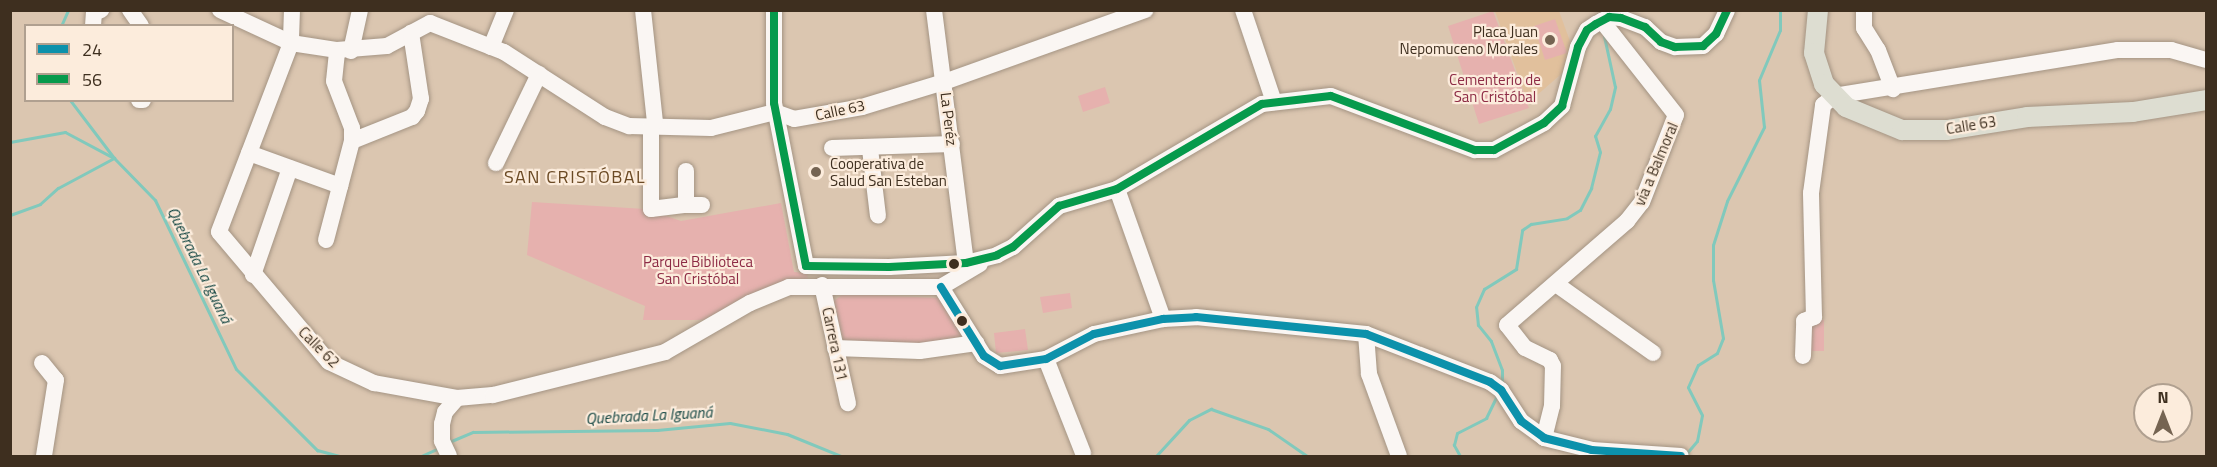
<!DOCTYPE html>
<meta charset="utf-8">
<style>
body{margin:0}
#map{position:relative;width:2217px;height:467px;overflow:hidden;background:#dbc6b0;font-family:"Titillium Web",sans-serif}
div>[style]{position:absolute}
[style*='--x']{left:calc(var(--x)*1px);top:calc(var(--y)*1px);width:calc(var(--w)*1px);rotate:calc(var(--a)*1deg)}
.built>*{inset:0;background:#e1c09c}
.green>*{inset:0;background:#e6b1ae}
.stream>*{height:3px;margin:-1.5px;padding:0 1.5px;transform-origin:1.5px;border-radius:1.5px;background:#81c9bc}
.roads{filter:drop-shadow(0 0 2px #a49483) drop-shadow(0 0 2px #a49483)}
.minor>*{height:16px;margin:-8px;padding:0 8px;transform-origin:8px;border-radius:8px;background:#faf6f3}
.major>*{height:20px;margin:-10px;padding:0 10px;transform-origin:10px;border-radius:10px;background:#ddddd1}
.bus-1>*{height:8px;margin:-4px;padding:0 4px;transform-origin:4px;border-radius:4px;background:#0c91ab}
.bus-2>*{height:8px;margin:-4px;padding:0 4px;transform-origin:4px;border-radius:4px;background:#069a4c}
.dots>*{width:16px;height:16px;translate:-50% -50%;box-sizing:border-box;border:3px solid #fcecdc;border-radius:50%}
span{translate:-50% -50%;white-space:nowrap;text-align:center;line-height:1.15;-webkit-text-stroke:4.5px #fcecdc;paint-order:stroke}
.poi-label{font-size:15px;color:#3e2f1f}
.right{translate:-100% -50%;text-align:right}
.left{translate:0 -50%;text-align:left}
.park-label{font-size:15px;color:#8d2b45}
.street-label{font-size:15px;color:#3e2f1f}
.water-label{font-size:16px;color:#114440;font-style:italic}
.quarter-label{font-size:18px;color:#6b4a24;letter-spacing:1.5px}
.frame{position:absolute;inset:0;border:12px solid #3e2f1f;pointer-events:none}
.legend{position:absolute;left:24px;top:24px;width:210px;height:78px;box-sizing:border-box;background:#fcecdc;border:2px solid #b0a090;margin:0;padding:8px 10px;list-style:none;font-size:18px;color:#3e2f1f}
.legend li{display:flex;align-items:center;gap:12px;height:30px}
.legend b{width:30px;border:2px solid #b0a090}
.north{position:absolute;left:2133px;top:383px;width:60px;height:60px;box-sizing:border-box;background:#fcecdc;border:2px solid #b0a090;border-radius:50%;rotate:0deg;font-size:16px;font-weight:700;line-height:24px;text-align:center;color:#3e2f1f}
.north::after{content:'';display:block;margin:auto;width:21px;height:27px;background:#756452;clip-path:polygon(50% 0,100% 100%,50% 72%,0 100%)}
</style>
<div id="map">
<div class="built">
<i style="clip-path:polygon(1495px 11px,1559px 11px,1571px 44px,1567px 69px,1528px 103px)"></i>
</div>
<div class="green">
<i style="clip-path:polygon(1493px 11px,1529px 108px,1479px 124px,1448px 26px)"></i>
<i style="clip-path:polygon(1555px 19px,1567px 53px,1545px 60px,1534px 26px)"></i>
<i style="clip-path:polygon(1105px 87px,1110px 103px,1083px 112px,1078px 96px)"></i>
<i style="clip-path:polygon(532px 202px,645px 209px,681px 221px,781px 203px,794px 272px,807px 273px,809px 288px,707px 320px,643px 320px,645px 306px,527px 255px)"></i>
<i style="clip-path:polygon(1070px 293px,1072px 308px,1043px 313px,1040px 297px)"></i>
<i style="clip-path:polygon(843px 294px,939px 298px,963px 333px,960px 340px,845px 348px,834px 301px)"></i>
<i style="clip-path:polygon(1805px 320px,1824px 320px,1824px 351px,1808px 351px)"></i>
<i style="clip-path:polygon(1025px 329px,1028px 350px,996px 353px,994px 333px)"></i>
</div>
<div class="stream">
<i style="--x:61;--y:26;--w:17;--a:-66"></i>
<i style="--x:10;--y:142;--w:56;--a:-10.3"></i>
<i style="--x:65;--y:132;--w:55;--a:28"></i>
<i style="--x:114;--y:158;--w:59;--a:45.7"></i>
<i style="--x:155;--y:200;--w:187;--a:64.4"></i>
<i style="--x:236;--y:369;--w:115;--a:45"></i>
<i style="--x:317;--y:450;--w:24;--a:15"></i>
<i style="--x:10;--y:215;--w:32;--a:-20"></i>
<i style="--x:40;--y:204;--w:24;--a:-42"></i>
<i style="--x:58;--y:188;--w:64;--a:-28.2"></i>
<i style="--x:114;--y:158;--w:73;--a:-127.2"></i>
<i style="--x:1502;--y:383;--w:13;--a:-90"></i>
<i style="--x:1502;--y:370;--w:31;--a:-111"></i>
<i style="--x:1491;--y:341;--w:21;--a:-129"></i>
<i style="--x:1478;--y:325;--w:18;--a:-96"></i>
<i style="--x:1476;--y:307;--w:20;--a:-66"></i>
<i style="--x:1484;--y:289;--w:38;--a:-32"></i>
<i style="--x:1516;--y:269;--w:39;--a:-81"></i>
<i style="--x:1522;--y:230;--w:11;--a:-34"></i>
<i style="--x:1531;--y:224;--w:36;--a:-9"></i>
<i style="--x:1567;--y:218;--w:15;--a:-32"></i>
<i style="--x:1580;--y:210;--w:25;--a:-63"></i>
<i style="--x:1591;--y:188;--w:37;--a:-76"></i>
<i style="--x:1600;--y:152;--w:17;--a:-107"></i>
<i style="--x:1595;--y:136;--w:31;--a:-61"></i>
<i style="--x:1610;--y:109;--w:23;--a:-77"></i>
<i style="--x:1615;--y:87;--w:52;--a:-102.2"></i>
<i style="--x:449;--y:442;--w:26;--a:-23"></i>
<i style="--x:473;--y:432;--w:184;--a:-0.6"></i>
<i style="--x:657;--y:430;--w:73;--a:-5.5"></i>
<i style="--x:730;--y:423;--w:58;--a:10.9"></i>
<i style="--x:787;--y:434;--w:58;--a:22.2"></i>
<i style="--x:1686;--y:454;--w:17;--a:-50"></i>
<i style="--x:1697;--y:441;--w:26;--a:-79"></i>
<i style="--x:1702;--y:415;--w:31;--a:-117"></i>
<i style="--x:1688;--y:387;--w:24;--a:-66"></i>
<i style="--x:1698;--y:365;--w:22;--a:-32"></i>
<i style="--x:1717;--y:353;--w:16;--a:-68"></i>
<i style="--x:1723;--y:338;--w:59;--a:-99.8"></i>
<i style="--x:1713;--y:280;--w:35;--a:-90"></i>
<i style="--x:1713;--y:245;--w:46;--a:-72.3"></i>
<i style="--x:1727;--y:201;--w:83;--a:-63.4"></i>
<i style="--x:1764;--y:127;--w:47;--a:-96.1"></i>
<i style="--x:1759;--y:80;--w:54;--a:-67.2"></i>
<i style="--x:1780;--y:30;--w:20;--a:-90"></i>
<i style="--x:421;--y:456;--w:20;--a:-24"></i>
<i style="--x:1156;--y:456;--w:49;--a:-47.5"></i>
<i style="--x:1189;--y:420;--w:25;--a:-27"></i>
<i style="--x:1211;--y:409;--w:60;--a:19.3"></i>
<i style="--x:1268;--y:429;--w:47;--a:34.7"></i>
<i style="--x:1460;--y:456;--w:13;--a:-119"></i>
<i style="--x:1454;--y:445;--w:12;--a:-76"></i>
<i style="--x:1457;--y:433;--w:33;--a:-27"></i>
<i style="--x:1486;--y:418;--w:25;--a:-64"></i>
</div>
<div class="roads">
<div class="minor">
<i style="--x:130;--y:10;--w:19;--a:55"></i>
<i style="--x:220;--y:10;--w:78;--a:24.9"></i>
<i style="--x:291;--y:43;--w:47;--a:8.7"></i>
<i style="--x:337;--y:50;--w:50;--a:-4.6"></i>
<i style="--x:387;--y:46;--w:49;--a:-28.1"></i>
<i style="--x:430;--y:23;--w:79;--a:21.4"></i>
<i style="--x:504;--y:52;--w:120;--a:32.8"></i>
<i style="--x:605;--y:117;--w:26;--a:21"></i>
<i style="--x:629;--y:126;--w:82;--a:1.4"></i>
<i style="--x:711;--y:128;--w:66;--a:-14"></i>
<i style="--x:775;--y:112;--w:20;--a:20"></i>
<i style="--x:794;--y:119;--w:69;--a:-10"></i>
<i style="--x:862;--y:107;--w:86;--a:-17"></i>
<i style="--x:944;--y:82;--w:214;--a:-19.7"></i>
<i style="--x:292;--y:10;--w:33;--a:92"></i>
<i style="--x:291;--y:43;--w:202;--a:110.9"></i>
<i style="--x:219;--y:232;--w:170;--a:49.8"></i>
<i style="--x:329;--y:362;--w:50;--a:25"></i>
<i style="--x:374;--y:383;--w:84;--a:10.2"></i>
<i style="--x:643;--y:10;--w:113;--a:83.9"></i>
<i style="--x:655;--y:122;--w:6;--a:129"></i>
<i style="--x:651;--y:127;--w:82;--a:90"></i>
<i style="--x:651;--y:209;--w:35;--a:-7"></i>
<i style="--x:686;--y:205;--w:34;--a:-90"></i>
<i style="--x:774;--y:10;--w:93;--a:90"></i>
<i style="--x:774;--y:103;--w:166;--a:78.9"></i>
<i style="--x:806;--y:266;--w:83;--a:0.7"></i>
<i style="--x:889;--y:267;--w:77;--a:-3"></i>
<i style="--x:966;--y:263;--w:32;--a:-14"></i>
<i style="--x:997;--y:255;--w:18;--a:-27"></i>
<i style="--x:1013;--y:247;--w:62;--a:-41.7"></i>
<i style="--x:1059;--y:206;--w:60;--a:-16.3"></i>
<i style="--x:1117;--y:189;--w:168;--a:-30.4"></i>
<i style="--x:1262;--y:104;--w:69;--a:-6.6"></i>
<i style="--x:1331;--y:96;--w:154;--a:20.6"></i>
<i style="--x:1475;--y:150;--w:19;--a:0"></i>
<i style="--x:1494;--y:150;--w:57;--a:-28.4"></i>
<i style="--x:1544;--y:123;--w:25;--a:-43"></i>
<i style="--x:1562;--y:106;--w:61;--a:-74.8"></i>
<i style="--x:1578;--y:47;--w:19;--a:-62"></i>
<i style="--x:1587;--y:30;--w:11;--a:-34"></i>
<i style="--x:1596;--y:24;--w:15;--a:-28"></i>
<i style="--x:1609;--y:17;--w:12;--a:5"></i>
<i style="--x:1621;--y:18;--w:26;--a:21"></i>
<i style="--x:1645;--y:27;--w:22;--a:43"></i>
<i style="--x:1661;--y:42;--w:15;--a:20"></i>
<i style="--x:1675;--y:47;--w:28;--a:-2"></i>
<i style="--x:1703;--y:46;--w:18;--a:-43"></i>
<i style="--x:1716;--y:34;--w:26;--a:-65"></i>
<i style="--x:934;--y:10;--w:255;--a:82.8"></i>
<i style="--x:1243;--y:10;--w:97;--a:71.4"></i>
<i style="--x:1864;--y:10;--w:18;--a:90"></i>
<i style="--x:1864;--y:28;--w:26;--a:58"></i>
<i style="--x:1878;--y:50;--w:42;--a:69"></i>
<i style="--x:93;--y:26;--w:13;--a:-86"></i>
<i style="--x:94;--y:13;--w:8;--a:-23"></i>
<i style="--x:491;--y:47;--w:40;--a:-68"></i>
<i style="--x:351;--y:51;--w:42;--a:-77.6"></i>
<i style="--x:139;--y:100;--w:4;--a:0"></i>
<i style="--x:352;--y:141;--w:65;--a:-21.8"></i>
<i style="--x:412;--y:117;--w:8;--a:-50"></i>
<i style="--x:417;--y:111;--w:13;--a:-72"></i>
<i style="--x:421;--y:99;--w:67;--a:-98.6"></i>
<i style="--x:832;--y:148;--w:120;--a:-1.9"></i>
<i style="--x:870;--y:149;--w:67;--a:83.2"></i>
<i style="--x:249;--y:153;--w:97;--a:19.9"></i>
<i style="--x:496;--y:163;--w:99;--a:-64.2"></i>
<i style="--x:1117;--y:189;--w:138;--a:70.5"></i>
<i style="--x:686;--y:205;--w:16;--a:0"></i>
<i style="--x:326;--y:240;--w:102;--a:-75.3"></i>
<i style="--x:352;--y:141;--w:13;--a:-90"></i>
<i style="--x:352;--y:128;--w:50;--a:-111"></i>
<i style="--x:334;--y:81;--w:31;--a:-84"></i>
<i style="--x:253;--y:275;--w:113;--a:-70.9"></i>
<i style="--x:1556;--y:284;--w:119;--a:35.4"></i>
<i style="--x:822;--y:285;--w:121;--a:77.6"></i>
<i style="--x:941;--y:287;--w:81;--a:58.1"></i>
<i style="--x:984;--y:356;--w:19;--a:32"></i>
<i style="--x:1000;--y:366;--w:47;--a:-8.7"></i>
<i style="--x:1046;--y:359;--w:54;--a:-27.5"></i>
<i style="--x:1094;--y:334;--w:71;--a:-12.3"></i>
<i style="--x:1163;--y:319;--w:33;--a:-3"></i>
<i style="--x:1196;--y:317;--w:171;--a:5.7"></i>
<i style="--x:1366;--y:334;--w:133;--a:21.2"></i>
<i style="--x:1490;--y:382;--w:14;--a:36"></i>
<i style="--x:1501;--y:390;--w:37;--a:57"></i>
<i style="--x:1521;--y:421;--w:29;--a:36"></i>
<i style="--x:1544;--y:438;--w:49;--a:14"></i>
<i style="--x:1592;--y:450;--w:89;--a:3.9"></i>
<i style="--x:1366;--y:334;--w:40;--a:85.7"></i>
<i style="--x:1369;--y:374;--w:87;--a:69.9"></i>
<i style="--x:835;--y:348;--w:85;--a:2"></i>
<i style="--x:920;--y:351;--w:57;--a:-8.1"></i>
<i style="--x:1803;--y:356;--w:35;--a:-88"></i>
<i style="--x:1804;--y:321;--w:11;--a:-22"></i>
<i style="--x:1814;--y:317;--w:124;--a:-91.4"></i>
<i style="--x:1811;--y:193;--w:89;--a:-82.2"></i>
<i style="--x:1823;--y:105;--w:14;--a:-39"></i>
<i style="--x:1834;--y:96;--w:288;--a:-9.2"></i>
<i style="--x:2118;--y:50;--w:53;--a:0"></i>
<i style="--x:2171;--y:50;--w:36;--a:16"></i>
<i style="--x:1046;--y:359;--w:101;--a:68.5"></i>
<i style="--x:42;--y:363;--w:22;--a:51"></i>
<i style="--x:56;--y:380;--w:77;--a:99"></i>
<i style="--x:1544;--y:438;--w:33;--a:-76"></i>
<i style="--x:1552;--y:406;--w:40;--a:-88.6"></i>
<i style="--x:1553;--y:366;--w:7;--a:-117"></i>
<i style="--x:1550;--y:360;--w:28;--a:-154"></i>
<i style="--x:1525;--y:348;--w:29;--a:-128"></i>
<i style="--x:1507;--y:325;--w:159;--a:-40.9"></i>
<i style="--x:1627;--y:221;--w:24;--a:-52"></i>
<i style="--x:1642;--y:202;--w:93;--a:-68.7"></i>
<i style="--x:1676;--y:115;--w:120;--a:-128.2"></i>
<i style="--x:449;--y:456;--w:17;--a:-115"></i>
<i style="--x:442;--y:441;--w:17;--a:-90"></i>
<i style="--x:442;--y:424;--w:12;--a:-76"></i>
<i style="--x:445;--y:412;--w:18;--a:-49"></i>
<i style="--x:457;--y:398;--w:36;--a:-5"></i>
<i style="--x:493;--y:395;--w:177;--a:-14"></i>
<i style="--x:665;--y:352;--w:98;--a:-30"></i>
<i style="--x:750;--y:303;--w:42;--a:-22.3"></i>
<i style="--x:789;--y:287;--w:152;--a:0"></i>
<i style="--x:941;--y:287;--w:45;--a:-30.5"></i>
</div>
<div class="major">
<i style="--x:1818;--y:10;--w:43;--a:95.3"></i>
<i style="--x:1814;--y:53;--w:33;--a:72"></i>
<i style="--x:1824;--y:84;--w:32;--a:46"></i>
<i style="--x:1846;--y:107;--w:61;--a:22.3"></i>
<i style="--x:1902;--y:130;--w:45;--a:0"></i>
<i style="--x:1947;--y:130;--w:81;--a:-9.2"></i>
<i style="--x:2027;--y:117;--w:106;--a:-2.7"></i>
<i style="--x:2133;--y:112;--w:74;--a:-9.3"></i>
</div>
</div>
<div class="bus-1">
<i style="--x:941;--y:287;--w:81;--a:58.1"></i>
<i style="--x:984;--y:356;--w:19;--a:32"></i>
<i style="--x:1000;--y:366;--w:47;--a:-8.7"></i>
<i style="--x:1046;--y:359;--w:54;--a:-27.5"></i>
<i style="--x:1094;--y:334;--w:71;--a:-12.3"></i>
<i style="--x:1163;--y:319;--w:33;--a:-3"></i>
<i style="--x:1196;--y:317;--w:171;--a:5.7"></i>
<i style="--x:1366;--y:334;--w:133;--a:21.2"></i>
<i style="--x:1490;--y:382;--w:14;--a:36"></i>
<i style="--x:1501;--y:390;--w:37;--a:57"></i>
<i style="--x:1521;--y:421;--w:29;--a:36"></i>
<i style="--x:1544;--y:438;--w:49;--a:14"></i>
<i style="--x:1592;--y:450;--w:89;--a:3.9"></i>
</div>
<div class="bus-2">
<i style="--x:774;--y:10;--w:93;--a:90"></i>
<i style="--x:774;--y:103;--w:166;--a:78.9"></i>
<i style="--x:806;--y:266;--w:83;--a:0.7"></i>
<i style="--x:889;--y:267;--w:77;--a:-3"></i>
<i style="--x:966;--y:263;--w:32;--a:-14"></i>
<i style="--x:997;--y:255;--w:18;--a:-27"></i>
<i style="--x:1013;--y:247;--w:62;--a:-41.7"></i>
<i style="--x:1059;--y:206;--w:60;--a:-16.3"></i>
<i style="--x:1117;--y:189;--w:168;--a:-30.4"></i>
<i style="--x:1262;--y:104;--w:69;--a:-6.6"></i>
<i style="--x:1331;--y:96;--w:154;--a:20.6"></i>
<i style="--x:1475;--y:150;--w:19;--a:0"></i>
<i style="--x:1494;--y:150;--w:57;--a:-28.4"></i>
<i style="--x:1544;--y:123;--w:25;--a:-43"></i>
<i style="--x:1562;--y:106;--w:61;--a:-74.8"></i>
<i style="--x:1578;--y:47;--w:19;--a:-62"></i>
<i style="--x:1587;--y:30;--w:11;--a:-34"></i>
<i style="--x:1596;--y:24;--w:15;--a:-28"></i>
<i style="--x:1609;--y:17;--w:12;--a:5"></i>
<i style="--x:1621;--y:18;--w:26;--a:21"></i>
<i style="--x:1645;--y:27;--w:22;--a:43"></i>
<i style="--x:1661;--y:42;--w:15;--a:20"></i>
<i style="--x:1675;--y:47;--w:28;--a:-2"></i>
<i style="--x:1703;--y:46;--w:18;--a:-43"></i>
<i style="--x:1716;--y:34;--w:26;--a:-65"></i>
</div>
<div class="dots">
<i style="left:1550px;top:40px;background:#756452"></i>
<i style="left:816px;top:172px;background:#756452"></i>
<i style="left:954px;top:264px;background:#3e2f1f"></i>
<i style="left:962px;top:321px;background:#3e2f1f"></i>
</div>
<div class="poi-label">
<span class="right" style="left:1538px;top:40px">Placa Juan<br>Nepomuceno Morales</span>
<span class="left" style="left:830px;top:172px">Cooperativa de<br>Salud San Esteban</span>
</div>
<div class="park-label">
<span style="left:1495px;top:88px">Cementerio de<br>San Cristóbal</span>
<span style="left:698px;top:270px">Parque Biblioteca<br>San Cristóbal</span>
</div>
<div class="street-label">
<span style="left:840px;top:110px;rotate:-12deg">Calle 63</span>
<span style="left:949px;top:119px;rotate:83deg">La Peréz</span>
<span style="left:1971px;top:125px;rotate:-9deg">Calle 63</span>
<span style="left:1656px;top:164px;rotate:-67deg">vía a Balmoral</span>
<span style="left:835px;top:344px;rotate:78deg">Carrera 131</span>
<span style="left:319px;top:347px;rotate:45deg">Calle 62</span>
</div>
<div class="water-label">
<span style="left:200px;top:265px;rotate:64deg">Quebrada La Iguaná</span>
<span style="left:649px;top:415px;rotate:-3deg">Quebrada La Iguaná</span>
</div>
<div class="quarter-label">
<span style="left:575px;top:177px">SAN CRISTÓBAL</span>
</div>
<div class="frame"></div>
<ul class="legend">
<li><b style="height:8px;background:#0c91ab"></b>24</li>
<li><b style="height:8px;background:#069a4c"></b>56</li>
</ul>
<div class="north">N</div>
</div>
